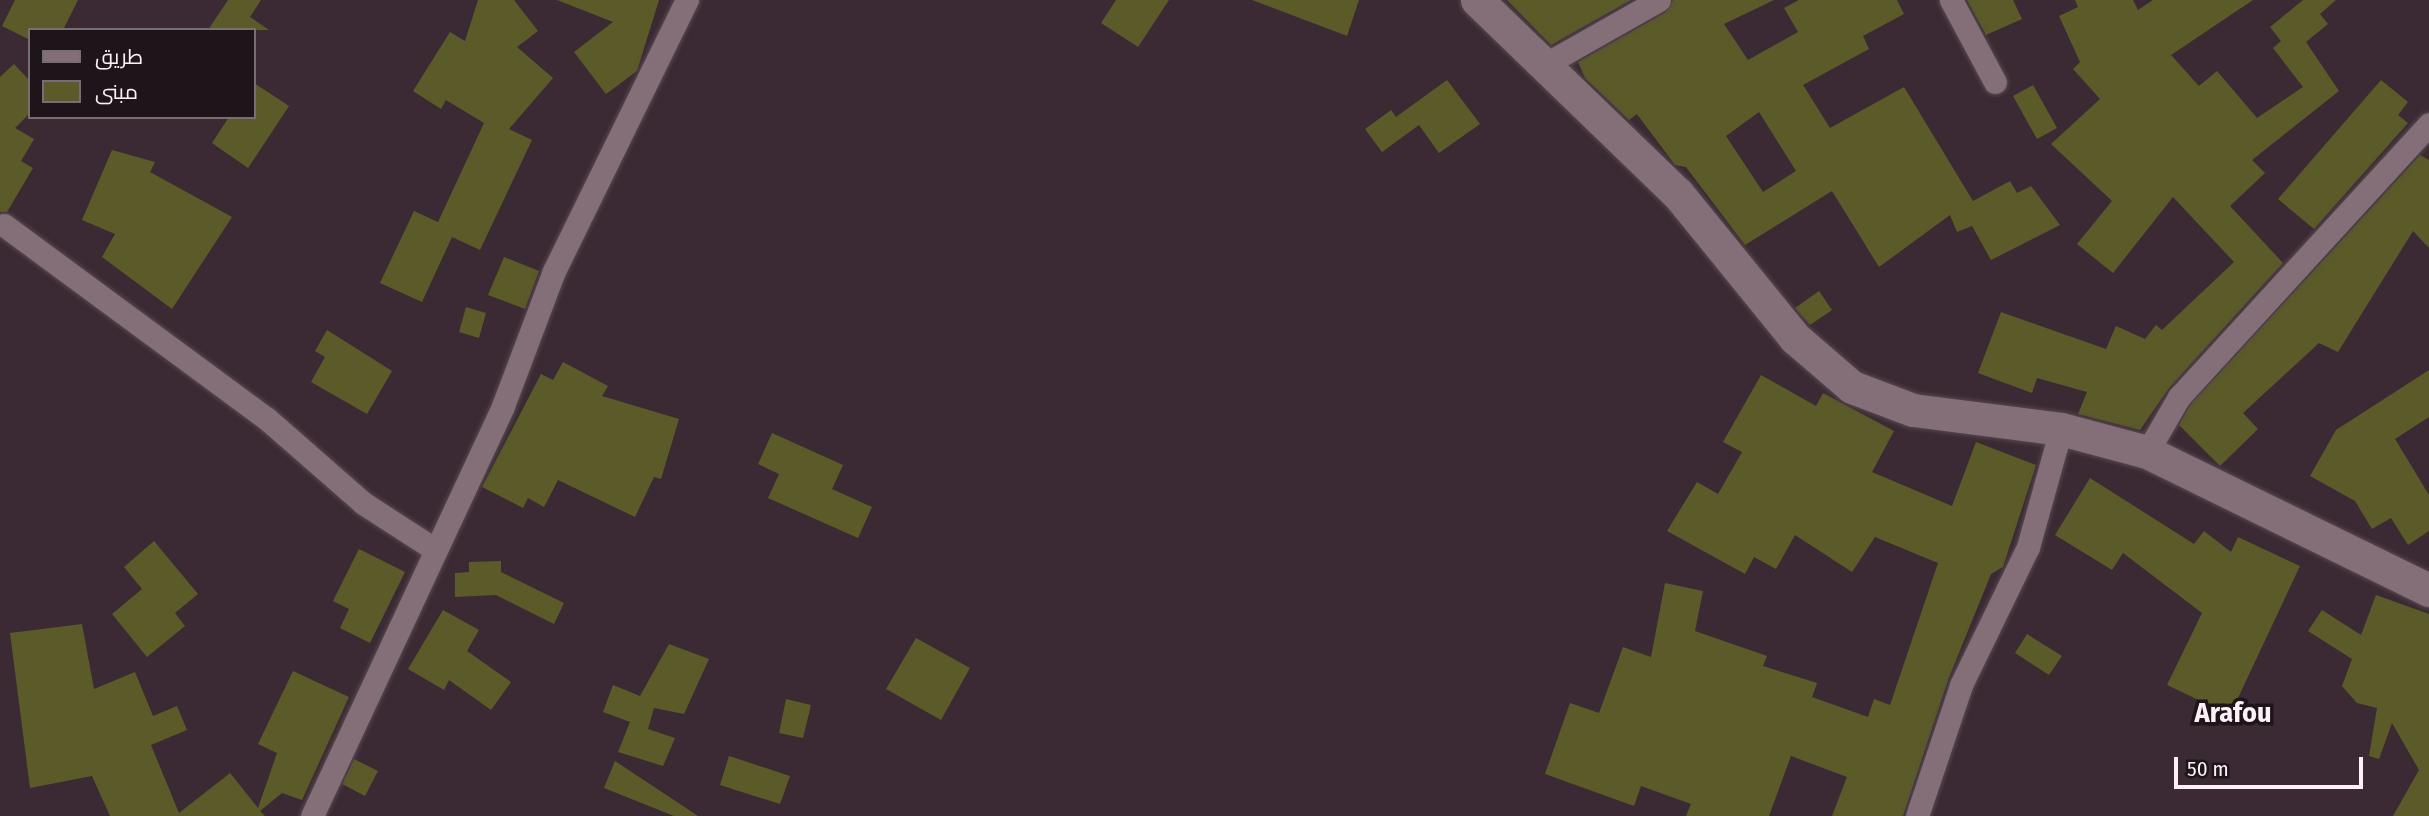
<!DOCTYPE html>
<meta charset="utf-8">
<style>
body{margin:0}
#map{position:relative;width:2429px;height:816px;overflow:hidden;background:#3b2a33;font-family:"Fira Sans Condensed",Cairo,sans-serif}
div>[style]{position:absolute}
[style*='--x']{left:calc(var(--x)*1px);top:calc(var(--y)*1px);width:calc(var(--w)*1px);rotate:calc(var(--a)*1deg)}
.building>*{inset:0;background:#5b5b29}
.roads{filter:drop-shadow(0 0 2px #57484f) drop-shadow(0 0 2px #57484f)}
.street>*{height:23px;margin:-11.5px;padding:0 11.5px;transform-origin:11.5px;border-radius:11.5px;background:#846f79}
.secondary>*{height:33px;margin:-16.5px;padding:0 16.5px;transform-origin:16.5px;border-radius:16.5px;background:#846f79}
span{translate:-50% -50%;white-space:nowrap;text-align:center;line-height:1.15;-webkit-text-stroke:7px #1d1519;paint-order:stroke}
.district-label{font-size:28px;color:#fdf1f7;font-weight:700}
.legend{position:absolute;left:28px;top:28px;width:228px;height:91px;box-sizing:border-box;background:#1d1519;border:2px solid #776d72;margin:0;padding:9px 12px;list-style:none;font-size:21px;color:#fdf1f7}
.legend li{display:flex;align-items:center;gap:14px;height:35px}
.legend b{width:35px;border:2px solid #776d72}
.scale{position:absolute;left:2174px;top:757px;width:189px;height:32px;box-sizing:border-box;border:4px solid #fdf1f7;border-top:0;padding-left:9px;font-size:21px;line-height:24px;white-space:nowrap;color:#fdf1f7;-webkit-text-stroke:5px #1d1519;paint-order:stroke}
</style>
<div id="map">
<div class="building">
<i style="clip-path:polygon(15px 0,78px 0,63px 30px,30px 30px,30px 40px,2px 26px)"></i>
<i style="clip-path:polygon(228px 0,261px 0,250px 17px,269px 30px,208px 30px)"></i>
<i style="clip-path:polygon(478px 0,514px 0,538px 31px,517px 47px,553px 78px,509px 129px,532px 140px,480px 250px,452px 237px,422px 302px,380px 283px,414px 211px,438px 222px,484px 123px,446px 100px,441px 109px,413px 91px,450px 32px,465px 41px)"></i>
<i style="clip-path:polygon(557px 0,659px 0,637px 71px,606px 94px,574px 52px,613px 22px)"></i>
<i style="clip-path:polygon(1116px 0,1169px 0,1138px 47px,1101px 23px)"></i>
<i style="clip-path:polygon(1252px 0,1359px 0,1347px 36px)"></i>
<i style="clip-path:polygon(1507px 0,1631px 0,1551px 45px)"></i>
<i style="clip-path:polygon(evenodd,1673px 0,1774px 0,1724px 24px,1748px 60px,1798px 32px,1784px 8px,1799px 0,1897px 0,1904px 14px,1863px 36px,1869px 49px,1803px 85px,1830px 128px,1904px 87px,1973px 201px,2010px 181px,2017px 193px,2031px 186px,2060px 225px,1991px 260px,1972px 226px,1957px 232px,1950px 215px,1879px 267px,1832px 191px,1745px 245px,1686px 167px,1675px 165px,1637px 114px,1629px 120px,1585px 78px,1578px 62px,1666px 12px,1673px 0,1759px 112px,1796px 171px,1763px 192px,1726px 136px,1759px 112px)"></i>
<i style="clip-path:polygon(1967px 0,2013px 0,2022px 19px,1986px 35px)"></i>
<i style="clip-path:polygon(2075px 0,2133px 0,2138px 10px,2153px 0,2253px 0,2171px 55px,2199px 86px,2217px 71px,2257px 118px,2303px 87px,2273px 48px,2281px 41px,2270px 27px,2303px 0,2336px 0,2320px 14px,2328px 24px,2306px 42px,2339px 91px,2252px 160px,2265px 173px,2230px 206px,2283px 263px,2169px 388px,2140px 430px,2078px 414px,2087px 392px,2037px 378px,2032px 393px,1978px 373px,2001px 312px,2106px 349px,2116px 326px,2145px 339px,2156px 325px,2162px 330px,2234px 262px,2173px 197px,2113px 273px,2077px 244px,2112px 201px,2051px 144px,2100px 99px,2073px 69px,2080px 62px,2059px 16px,2078px 7px)"></i>
<i style="clip-path:polygon(14px 64px,30px 81px,30px 113px,15px 128px,34px 139px,21px 161px,33px 168px,7px 212px,0 212px,0 77px)"></i>
<i style="clip-path:polygon(1447px 80px,1480px 124px,1439px 153px,1419px 125px,1382px 152px,1365px 129px,1391px 110px,1396px 117px)"></i>
<i style="clip-path:polygon(2381px 80px,2408px 102px,2398px 115px,2408px 123px,2314px 229px,2278px 199px)"></i>
<i style="clip-path:polygon(254px 83px,289px 106px,248px 168px,212px 143px,229px 117px,254px 117px)"></i>
<i style="clip-path:polygon(2033px 85px,2057px 128px,2037px 139px,2013px 96px)"></i>
<i style="clip-path:polygon(112px 150px,155px 162px,150px 172px,232px 217px,172px 309px,102px 257px,115px 234px,82px 220px)"></i>
<i style="clip-path:polygon(2420px 155px,2429px 160px,2429px 248px,2413px 231px,2338px 352px,2319px 343px,2243px 413px,2258px 429px,2220px 466px,2179px 425px,2190px 405px)"></i>
<i style="clip-path:polygon(504px 257px,539px 271px,525px 309px,488px 295px)"></i>
<i style="clip-path:polygon(1819px 291px,1832px 310px,1810px 325px,1795px 308px)"></i>
<i style="clip-path:polygon(466px 307px,486px 313px,479px 338px,459px 332px)"></i>
<i style="clip-path:polygon(327px 330px,392px 371px,367px 414px,311px 382px,325px 357px,315px 351px)"></i>
<i style="clip-path:polygon(563px 362px,608px 386px,602px 396px,679px 419px,661px 479px,654px 477px,635px 517px,558px 480px,544px 507px,528px 498px,523px 508px,482px 487px,541px 374px,553px 380px)"></i>
<i style="clip-path:polygon(2429px 370px,2429px 417px,2395px 439px,2429px 495px,2429px 531px,2408px 545px,2391px 518px,2372px 529px,2355px 501px,2310px 476px,2336px 430px)"></i>
<i style="clip-path:polygon(1761px 375px,1816px 406px,1823px 393px,1894px 431px,1872px 472px,1952px 506px,1976px 442px,2036px 465px,2003px 567px,1991px 574px,1948px 680px,1903px 816px,1832px 816px,1847px 777px,1791px 756px,1769px 816px,1686px 816px,1691px 804px,1641px 786px,1634px 806px,1545px 774px,1570px 703px,1599px 713px,1623px 647px,1651px 657px,1665px 583px,1703px 591px,1695px 631px,1767px 656px,1763px 666px,1817px 683px,1812px 697px,1868px 717px,1874px 699px,1890px 705px,1938px 563px,1875px 537px,1852px 572px,1795px 535px,1776px 569px,1754px 557px,1745px 574px,1667px 531px,1697px 482px,1718px 494px,1742px 452px,1723px 442px)"></i>
<i style="clip-path:polygon(772px 433px,843px 465px,832px 489px,872px 507px,858px 538px,768px 498px,779px 474px,758px 464px)"></i>
<i style="clip-path:polygon(2090px 478px,2194px 544px,2204px 531px,2231px 552px,2238px 537px,2300px 566px,2230px 715px,2167px 685px,2202px 613px,2123px 553px,2112px 570px,2055px 535px)"></i>
<i style="clip-path:polygon(154px 541px,198px 594px,175px 613px,185px 626px,147px 657px,112px 614px,142px 589px,124px 567px)"></i>
<i style="clip-path:polygon(359px 549px,405px 572px,370px 643px,340px 628px,349px 609px,333px 601px)"></i>
<i style="clip-path:polygon(501px 561px,501px 572px,564px 603px,554px 624px,496px 595px,455px 597px,455px 573px,469px 572px,469px 562px)"></i>
<i style="clip-path:polygon(2376px 595px,2429px 614px,2429px 816px,2393px 816px,2419px 770px,2392px 723px,2379px 759px,2369px 756px,2377px 708px,2357px 703px,2342px 686px,2352px 659px,2308px 631px,2322px 610px,2361px 635px)"></i>
<i style="clip-path:polygon(443px 610px,479px 630px,467px 651px,511px 682px,491px 710px,449px 680px,444px 690px,408px 669px)"></i>
<i style="clip-path:polygon(82px 624px,94px 689px,135px 672px,153px 716px,177px 706px,187px 730px,151px 745px,179px 813px,230px 773px,258px 808px,277px 753px,258px 744px,293px 671px,349px 697px,302px 800px,282px 793px,260px 811px,265px 816px,110px 816px,92px 776px,30px 788px,10px 633px)"></i>
<i style="clip-path:polygon(2027px 634px,2062px 656px,2049px 675px,2015px 653px)"></i>
<i style="clip-path:polygon(916px 638px,970px 668px,941px 720px,886px 689px)"></i>
<i style="clip-path:polygon(669px 644px,709px 659px,684px 714px,654px 708px,648px 729px,675px 738px,663px 766px,618px 752px,630px 722px,603px 712px,613px 685px,640px 696px)"></i>
<i style="clip-path:polygon(786px 699px,811px 705px,803px 738px,779px 733px)"></i>
<i style="clip-path:polygon(729px 756px,790px 776px,780px 804px,720px 785px)"></i>
<i style="clip-path:polygon(354px 759px,378px 771px,365px 796px,342px 784px)"></i>
<i style="clip-path:polygon(615px 761px,698px 816px,674px 816px,604px 788px)"></i>
</div>
<div class="roads">
<div class="street">
<i style="--x:1951;--y:0;--w:93;--a:61.8"></i>
<i style="--x:1544;--y:65;--w:132;--a:-29.5"></i>
<i style="--x:4;--y:225;--w:325;--a:36.4"></i>
<i style="--x:266;--y:418;--w:129;--a:41.2"></i>
<i style="--x:363;--y:503;--w:85;--a:32.9"></i>
<i style="--x:2147;--y:452;--w:64;--a:-59.8"></i>
<i style="--x:2179;--y:397;--w:370;--a:-47.5"></i>
<i style="--x:312;--y:816;--w:452;--a:-65"></i>
<i style="--x:503;--y:406;--w:144;--a:-69.3"></i>
<i style="--x:554;--y:271;--w:302;--a:-63.9"></i>
<i style="--x:1917;--y:816;--w:138;--a:-71.4"></i>
<i style="--x:1961;--y:685;--w:153;--a:-64.1"></i>
<i style="--x:2028;--y:547;--w:123;--a:-74.4"></i>
</div>
<div class="secondary">
<i style="--x:1477;--y:0;--w:279;--a:44"></i>
<i style="--x:1678;--y:194;--w:186;--a:50.9"></i>
<i style="--x:1795;--y:338;--w:75;--a:40.7"></i>
<i style="--x:1852;--y:387;--w:65;--a:20.7"></i>
<i style="--x:1913;--y:410;--w:149;--a:7.3"></i>
<i style="--x:2061;--y:429;--w:89;--a:15"></i>
<i style="--x:2147;--y:452;--w:314;--a:26.1"></i>
</div>
</div>
<div class="district-label">
<span style="left:2233px;top:713px">Arafou</span>
</div>
<ul class="legend">
<li><b style="height:9px;background:#846f79"></b>طريق</li>
<li><b style="height:19px;background:#5b5b29"></b>مبنى</li>
</ul>
<div class="scale">50 m</div>
</div>
